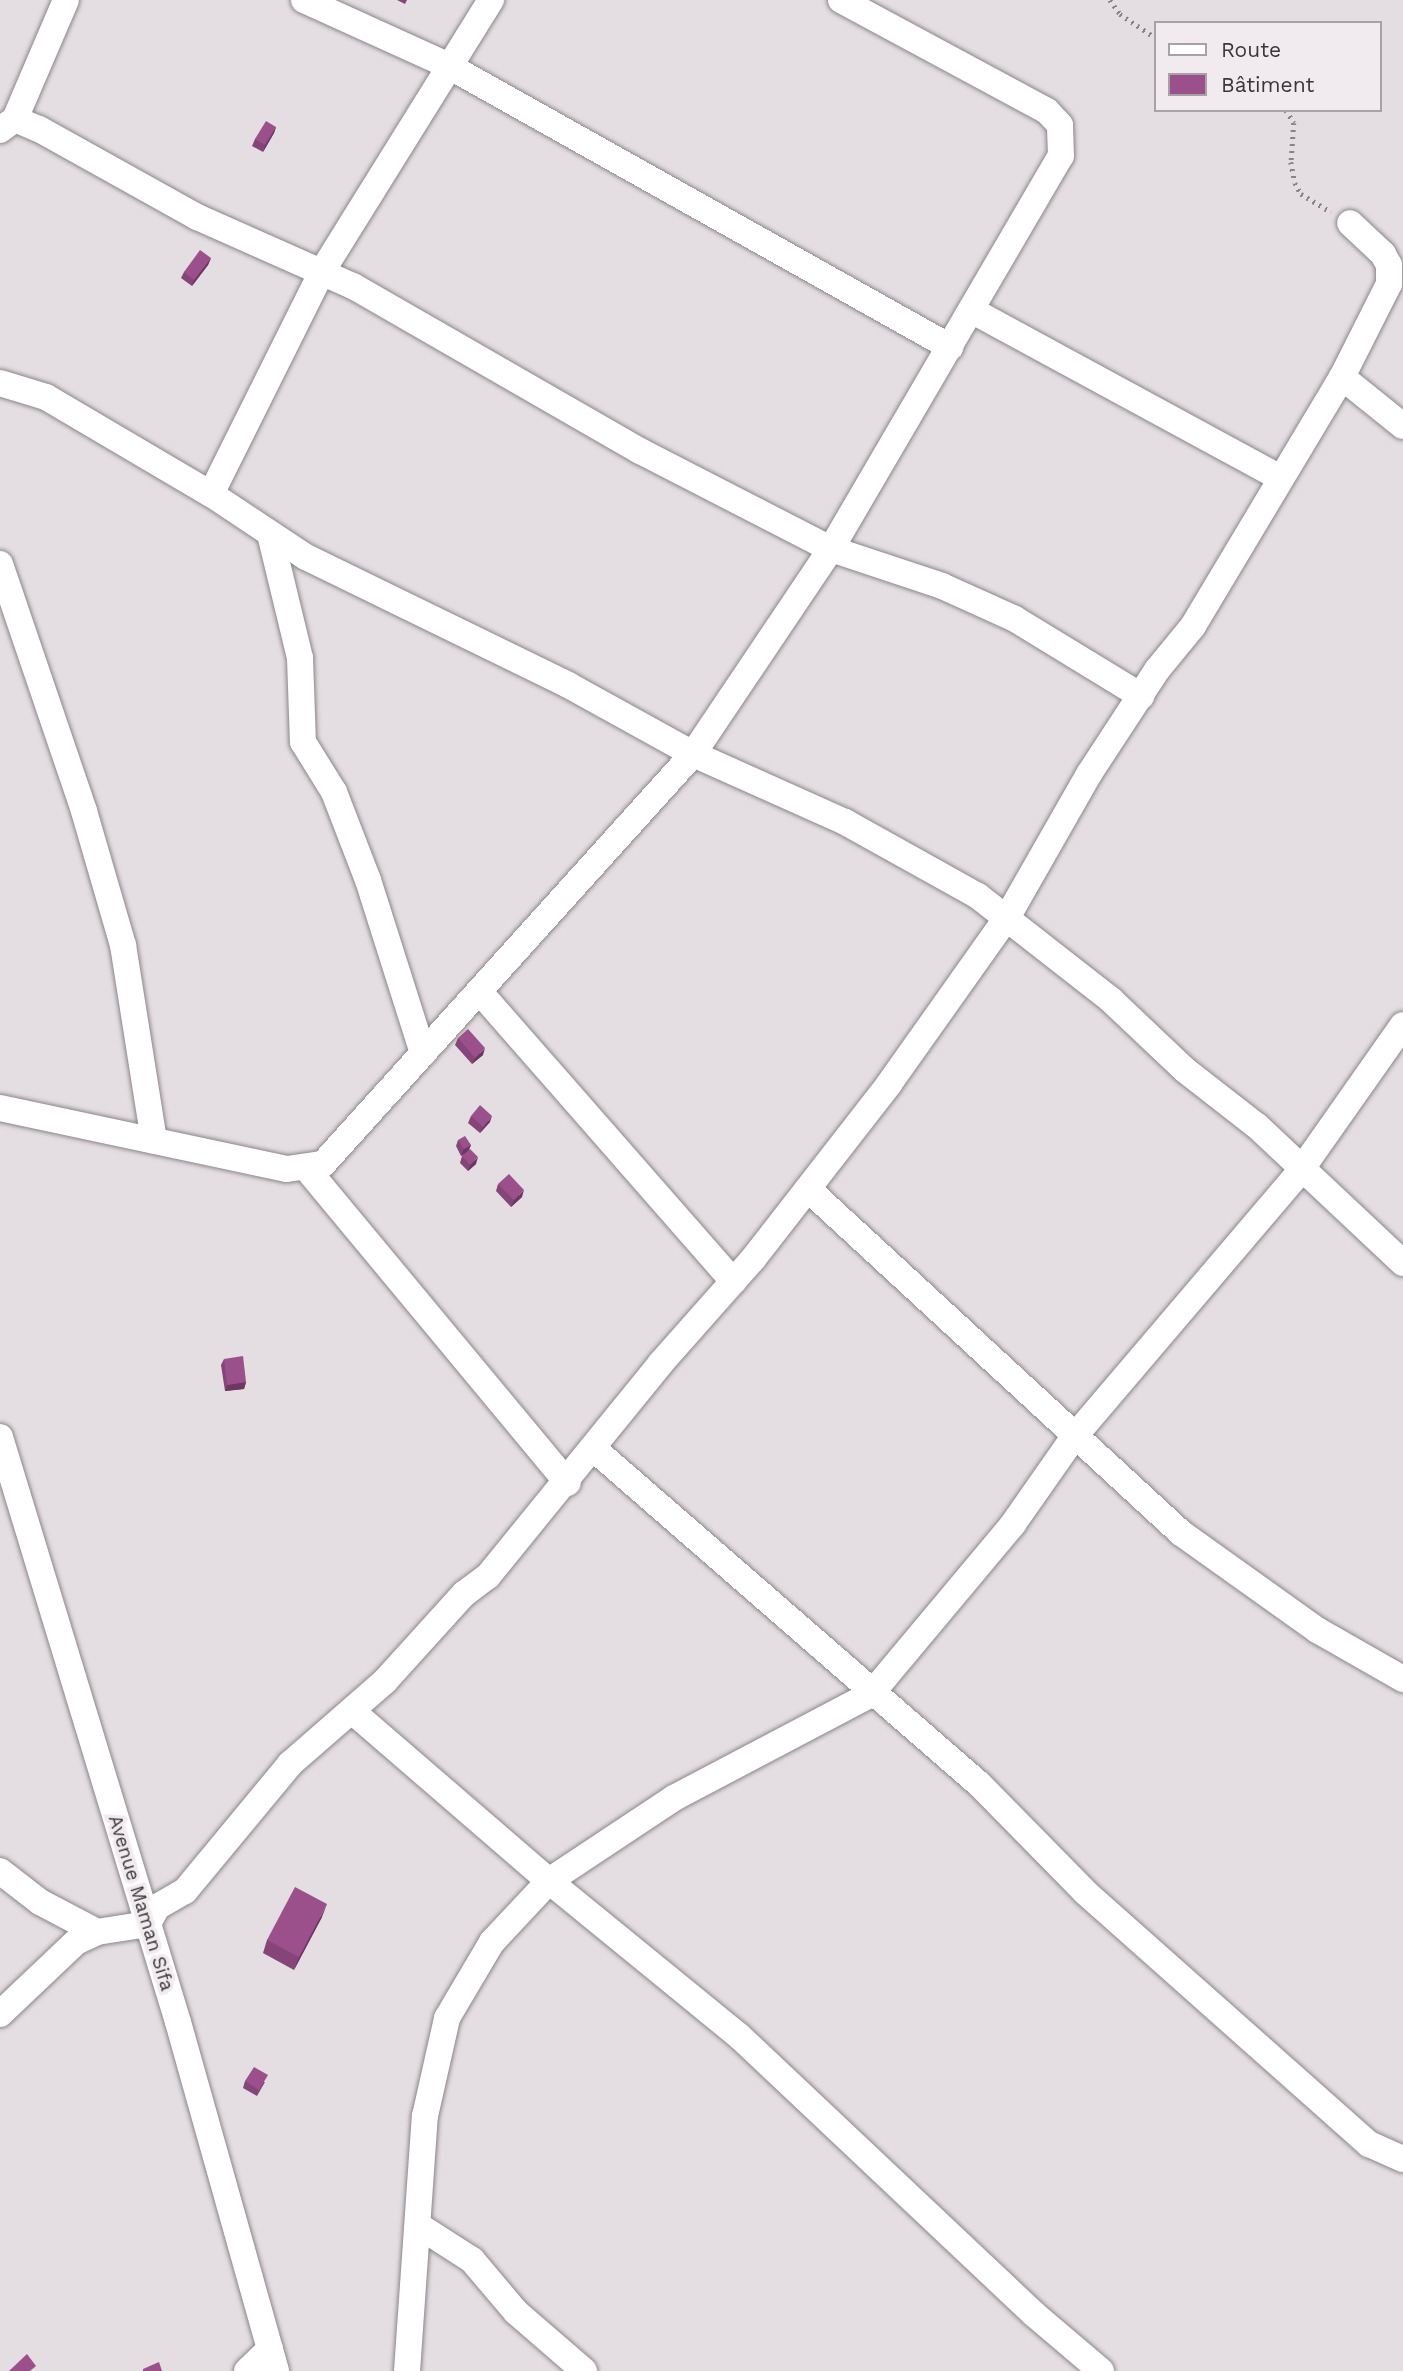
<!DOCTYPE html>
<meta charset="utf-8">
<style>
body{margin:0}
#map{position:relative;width:1403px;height:2371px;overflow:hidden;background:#e4dde2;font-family:"Work Sans",sans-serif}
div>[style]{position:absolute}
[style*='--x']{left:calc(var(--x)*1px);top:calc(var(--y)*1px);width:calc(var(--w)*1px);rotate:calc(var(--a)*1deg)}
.path>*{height:4.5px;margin-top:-2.25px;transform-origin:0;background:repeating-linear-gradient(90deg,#898487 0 2px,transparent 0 7px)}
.roads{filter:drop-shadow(0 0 2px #8c858a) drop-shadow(0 0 2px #8c858a)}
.street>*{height:26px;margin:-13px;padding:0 13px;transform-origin:13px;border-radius:13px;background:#fff}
.wall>*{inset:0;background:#854578}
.shaded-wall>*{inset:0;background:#6c3861}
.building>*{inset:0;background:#9b508b}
span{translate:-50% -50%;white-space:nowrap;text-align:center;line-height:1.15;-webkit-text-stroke:7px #f1eaef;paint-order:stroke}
.street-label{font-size:19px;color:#3a3739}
.legend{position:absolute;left:1154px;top:21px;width:228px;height:91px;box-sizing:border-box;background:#f1eaef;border:2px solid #a8a2a6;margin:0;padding:9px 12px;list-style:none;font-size:21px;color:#3a3739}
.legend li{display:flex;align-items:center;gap:14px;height:35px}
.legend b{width:35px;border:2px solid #a8a2a6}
</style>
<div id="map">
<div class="path">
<i style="--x:1110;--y:0;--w:17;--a:54"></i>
<i style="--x:1120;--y:14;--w:43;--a:33.7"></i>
<i style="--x:1286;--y:110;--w:15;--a:58"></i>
<i style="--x:1294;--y:123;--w:39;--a:94"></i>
<i style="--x:1291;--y:162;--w:21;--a:79"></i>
<i style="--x:1295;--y:183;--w:13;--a:61"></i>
<i style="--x:1301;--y:194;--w:35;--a:31"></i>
</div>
<div class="roads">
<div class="street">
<i style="--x:304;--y:0;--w:157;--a:24.4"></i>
<i style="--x:447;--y:65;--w:577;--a:29.28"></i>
<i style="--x:15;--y:119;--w:129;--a:-66.8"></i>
<i style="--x:0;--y:130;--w:19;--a:-36"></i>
<i style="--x:15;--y:119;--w:26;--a:23"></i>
<i style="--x:39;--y:129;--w:181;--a:29.1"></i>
<i style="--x:197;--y:217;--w:171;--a:23.9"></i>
<i style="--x:353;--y:286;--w:331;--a:29.9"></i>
<i style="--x:640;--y:451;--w:215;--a:27.2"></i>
<i style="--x:831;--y:549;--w:117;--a:18.4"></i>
<i style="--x:942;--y:586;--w:80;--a:24.3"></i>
<i style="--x:1015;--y:619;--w:148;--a:31.4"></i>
<i style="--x:971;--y:310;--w:352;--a:28.5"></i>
<i style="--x:1342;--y:377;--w:78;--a:38.8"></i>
<i style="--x:0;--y:383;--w:48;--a:16.9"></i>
<i style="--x:46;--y:397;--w:191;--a:30.5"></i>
<i style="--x:211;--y:494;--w:114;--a:33.6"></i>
<i style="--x:306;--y:557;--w:292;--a:26"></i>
<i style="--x:568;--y:685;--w:143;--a:28.9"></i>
<i style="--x:693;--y:754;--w:167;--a:24.1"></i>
<i style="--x:845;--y:822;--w:152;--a:29.1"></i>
<i style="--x:978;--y:896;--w:169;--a:38"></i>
<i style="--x:1111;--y:1000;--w:102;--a:43.4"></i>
<i style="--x:1185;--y:1070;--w:91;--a:37.9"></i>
<i style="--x:1257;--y:1126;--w:200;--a:43.2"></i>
<i style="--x:211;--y:494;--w:247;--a:-63.5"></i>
<i style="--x:321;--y:273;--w:322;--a:-58.1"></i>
<i style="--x:270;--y:534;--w:128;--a:76.4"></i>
<i style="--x:300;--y:658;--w:84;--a:88"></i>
<i style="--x:303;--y:742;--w:59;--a:58.2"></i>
<i style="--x:334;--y:792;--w:94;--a:68.9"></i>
<i style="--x:368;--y:880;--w:182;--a:72.4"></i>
<i style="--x:0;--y:564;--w:261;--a:71.2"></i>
<i style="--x:84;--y:811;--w:140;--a:73.8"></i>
<i style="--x:123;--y:945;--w:198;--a:81"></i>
<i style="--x:479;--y:991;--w:386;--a:48.8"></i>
<i style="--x:0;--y:1108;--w:293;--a:12"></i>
<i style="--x:287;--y:1169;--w:36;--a:-8"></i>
<i style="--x:323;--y:1164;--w:552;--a:-47.94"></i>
<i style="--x:693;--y:754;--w:247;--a:-56.1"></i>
<i style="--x:831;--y:549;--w:455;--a:-59.7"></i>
<i style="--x:1061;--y:156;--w:31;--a:-92"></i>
<i style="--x:1060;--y:125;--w:19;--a:-133"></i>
<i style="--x:1047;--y:111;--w:234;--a:-151.7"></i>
<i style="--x:307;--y:1169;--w:408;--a:50.3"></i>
<i style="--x:808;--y:1189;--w:507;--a:42.68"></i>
<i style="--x:1181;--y:1533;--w:167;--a:35.5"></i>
<i style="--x:1317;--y:1630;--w:99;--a:29.7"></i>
<i style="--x:0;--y:1437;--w:611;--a:73.08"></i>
<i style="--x:178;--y:2022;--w:362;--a:74.3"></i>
<i style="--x:594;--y:1449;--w:510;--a:41.03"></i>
<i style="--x:979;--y:1784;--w:151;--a:45.5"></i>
<i style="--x:1085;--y:1892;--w:380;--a:41.6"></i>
<i style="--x:1369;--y:2144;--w:37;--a:24"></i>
<i style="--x:352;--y:1711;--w:260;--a:40.8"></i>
<i style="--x:549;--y:1881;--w:245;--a:39.2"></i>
<i style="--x:739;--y:2036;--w:405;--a:43.3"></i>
<i style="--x:1034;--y:2314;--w:88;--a:40.4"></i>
<i style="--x:0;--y:1871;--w:51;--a:37.8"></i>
<i style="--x:40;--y:1902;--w:64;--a:27.8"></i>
<i style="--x:0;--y:2014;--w:105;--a:-43.5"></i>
<i style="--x:76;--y:1942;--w:23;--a:-25"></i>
<i style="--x:97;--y:1932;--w:52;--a:-8.9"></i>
<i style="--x:148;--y:1924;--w:19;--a:-62"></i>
<i style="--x:157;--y:1907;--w:32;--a:-30"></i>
<i style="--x:185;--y:1891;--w:165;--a:-50.4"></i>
<i style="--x:290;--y:1764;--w:126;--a:-41.1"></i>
<i style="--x:385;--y:1681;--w:118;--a:-47.8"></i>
<i style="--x:464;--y:1594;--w:30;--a:-37"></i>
<i style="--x:488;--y:1576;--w:274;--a:-50.9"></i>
<i style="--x:661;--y:1363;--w:139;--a:-48.5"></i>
<i style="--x:753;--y:1259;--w:222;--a:-52.1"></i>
<i style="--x:889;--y:1084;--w:206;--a:-54.7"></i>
<i style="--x:1008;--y:916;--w:163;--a:-60.3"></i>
<i style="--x:1089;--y:774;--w:124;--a:-56.8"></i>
<i style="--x:1157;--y:670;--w:57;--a:-50.7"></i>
<i style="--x:1193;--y:626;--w:290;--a:-59.1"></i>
<i style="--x:1342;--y:377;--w:104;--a:-63.2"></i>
<i style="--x:1389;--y:284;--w:19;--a:-90"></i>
<i style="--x:1389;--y:265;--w:13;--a:-119"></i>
<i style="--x:1383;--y:254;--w:45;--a:-136.8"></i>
<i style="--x:419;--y:2226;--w:63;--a:32.7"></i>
<i style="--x:472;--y:2260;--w:68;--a:49.8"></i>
<i style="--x:516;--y:2312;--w:90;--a:40.9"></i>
<i style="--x:247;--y:2371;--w:32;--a:-44"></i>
<i style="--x:407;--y:2371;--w:256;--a:-86"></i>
<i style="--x:425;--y:2116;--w:100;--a:-77.3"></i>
<i style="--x:447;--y:2018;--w:88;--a:-59.4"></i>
<i style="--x:492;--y:1942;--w:83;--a:-46.9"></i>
<i style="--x:549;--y:1881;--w:150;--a:-33.6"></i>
<i style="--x:674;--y:1798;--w:223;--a:-27.8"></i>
<i style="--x:871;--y:1694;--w:222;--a:-50.1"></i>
<i style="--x:1013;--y:1524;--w:106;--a:-55"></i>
<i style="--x:1074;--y:1437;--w:350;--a:-49.6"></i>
<i style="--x:1301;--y:1170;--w:177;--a:-54.9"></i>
</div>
</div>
<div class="wall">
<i style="clip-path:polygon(397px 0,407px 0,405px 4px)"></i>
<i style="clip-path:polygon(276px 127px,274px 133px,263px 152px,252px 146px,255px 139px)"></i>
<i style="clip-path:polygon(211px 258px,208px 265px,192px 286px,181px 278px,184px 272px)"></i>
<i style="clip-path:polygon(458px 1038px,483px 1055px,472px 1064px,455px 1045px)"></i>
<i style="clip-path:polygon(471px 1116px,490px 1122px,480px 1133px,468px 1123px)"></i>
<i style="clip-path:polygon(458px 1140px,471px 1145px,469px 1149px,476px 1164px,468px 1171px,460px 1163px,462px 1156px,465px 1154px,461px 1156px,456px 1146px)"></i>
<i style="clip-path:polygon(498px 1184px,522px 1197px,511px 1207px,496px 1191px)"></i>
<i style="clip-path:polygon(224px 1359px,246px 1382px,244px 1389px,225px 1391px,221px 1365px)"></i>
<i style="clip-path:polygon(322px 1917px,294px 1970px,263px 1953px,267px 1940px)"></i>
<i style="clip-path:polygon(245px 2081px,265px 2082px,257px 2096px,243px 2088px)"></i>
</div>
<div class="shaded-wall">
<i style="clip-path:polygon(276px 127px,274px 133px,263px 152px,265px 145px)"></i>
<i style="clip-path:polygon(211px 258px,208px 265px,192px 286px,194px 280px)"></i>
<i style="clip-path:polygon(485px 1048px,483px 1055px,472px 1064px,475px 1058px)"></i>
<i style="clip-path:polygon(492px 1116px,490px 1122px,480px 1133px,483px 1127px)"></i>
<i style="clip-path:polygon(471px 1145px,468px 1152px,461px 1156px,464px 1149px)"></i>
<i style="clip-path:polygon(478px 1157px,476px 1164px,468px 1171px,470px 1165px)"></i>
<i style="clip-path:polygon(524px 1190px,522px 1197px,511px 1207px,514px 1200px)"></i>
<i style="clip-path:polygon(246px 1382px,244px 1389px,225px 1391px,227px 1385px)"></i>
<i style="clip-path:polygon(327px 1904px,322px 1917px,294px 1970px,299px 1957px)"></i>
</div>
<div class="building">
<i style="clip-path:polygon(266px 121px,276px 127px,265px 145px,255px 139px)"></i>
<i style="clip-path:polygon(200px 250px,211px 258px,194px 280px,184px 272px)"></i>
<i style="clip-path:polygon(468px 1029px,485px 1048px,475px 1058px,458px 1038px)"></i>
<i style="clip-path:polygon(480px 1105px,492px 1116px,483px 1127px,471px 1116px)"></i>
<i style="clip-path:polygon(465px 1136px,471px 1145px,464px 1149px,458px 1140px)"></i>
<i style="clip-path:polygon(470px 1149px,478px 1157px,470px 1165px,462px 1156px)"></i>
<i style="clip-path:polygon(509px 1174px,524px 1190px,514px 1200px,498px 1184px)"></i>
<i style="clip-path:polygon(243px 1356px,246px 1382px,227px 1385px,224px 1359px)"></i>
<i style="clip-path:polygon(295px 1887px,327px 1904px,299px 1957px,267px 1940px)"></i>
<i style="clip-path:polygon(254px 2067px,268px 2075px,259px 2090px,245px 2081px)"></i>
<i style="clip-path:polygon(27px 2354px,36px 2366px,30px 2371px,9px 2371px)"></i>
<i style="clip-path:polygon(159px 2362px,162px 2371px,143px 2371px,143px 2369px)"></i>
</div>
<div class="street-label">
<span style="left:141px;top:1903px;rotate:73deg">Avenue Maman Sifa</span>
</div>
<ul class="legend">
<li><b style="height:9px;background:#fff"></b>Route</li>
<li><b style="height:19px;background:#9b508b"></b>Bâtiment</li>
</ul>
</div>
